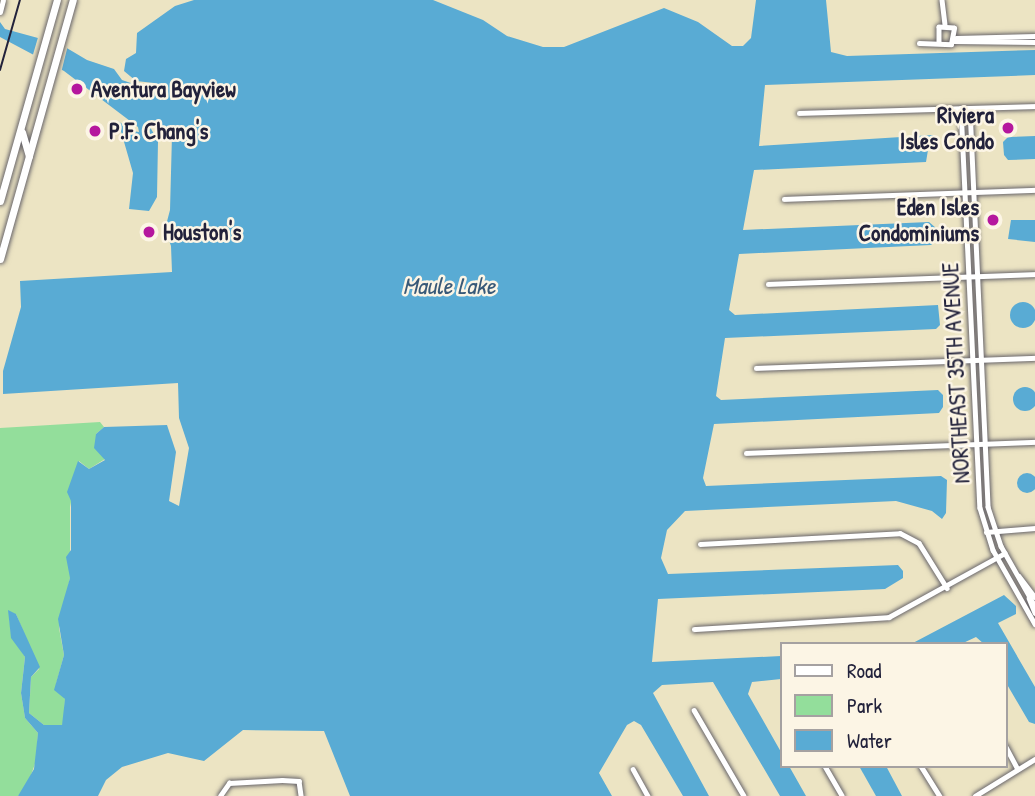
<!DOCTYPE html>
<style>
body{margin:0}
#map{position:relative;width:1035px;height:796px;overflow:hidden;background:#ece4c3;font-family:"Patrick Hand",sans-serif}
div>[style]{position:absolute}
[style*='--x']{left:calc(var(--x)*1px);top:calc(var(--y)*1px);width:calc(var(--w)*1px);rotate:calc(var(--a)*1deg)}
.green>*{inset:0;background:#93de9b}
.water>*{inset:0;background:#59abd4}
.round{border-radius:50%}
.pier>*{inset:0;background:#ece4c3}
.roads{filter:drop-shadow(0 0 2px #69666b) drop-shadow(0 0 2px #69666b)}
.minor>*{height:4.5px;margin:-2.25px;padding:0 2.25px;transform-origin:2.25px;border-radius:2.25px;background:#fff}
.tertiary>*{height:5px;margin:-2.5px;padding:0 2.5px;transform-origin:2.5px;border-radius:2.5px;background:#fff}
.primary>*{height:7px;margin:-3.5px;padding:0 3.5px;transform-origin:3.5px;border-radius:3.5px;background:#fff}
.rail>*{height:2px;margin:-1px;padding:0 1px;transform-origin:1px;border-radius:1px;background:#22223b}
.dots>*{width:19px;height:19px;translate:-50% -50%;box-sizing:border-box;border:4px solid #fcf5e5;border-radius:50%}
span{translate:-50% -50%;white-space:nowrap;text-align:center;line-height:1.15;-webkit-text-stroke:5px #fcf5e5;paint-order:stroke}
.poi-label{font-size:23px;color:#22223b;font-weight:700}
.left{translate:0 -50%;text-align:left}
.right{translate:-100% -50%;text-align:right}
.street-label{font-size:23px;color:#22223b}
.water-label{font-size:24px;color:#385978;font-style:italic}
.legend{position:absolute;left:780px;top:642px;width:228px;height:126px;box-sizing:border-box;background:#fcf5e5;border:2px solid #a5a1a1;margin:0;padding:9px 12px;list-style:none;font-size:21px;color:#22223b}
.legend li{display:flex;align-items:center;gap:14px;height:35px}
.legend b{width:35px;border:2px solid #a5a1a1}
</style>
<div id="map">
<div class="green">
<i style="clip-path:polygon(100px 422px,104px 427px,96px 434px,105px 459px,89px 469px,79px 461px,70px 507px,70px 578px,59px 628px,64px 655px,56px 684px,65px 699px,64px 721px,62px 725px,44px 725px,29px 713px,31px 677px,39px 669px,16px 614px,9px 615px,11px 633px,25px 657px,21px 693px,25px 718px,38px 733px,36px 761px,26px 789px,18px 796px,0 796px,0 428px)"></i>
</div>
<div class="water">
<i style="clip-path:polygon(194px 0,433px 0,483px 20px,507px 36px,543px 47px,564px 47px,664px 8px,698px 22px,732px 46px,743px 46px,751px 38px,756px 0,826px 0,831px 52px,847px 56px,1035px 50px,1035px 75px,765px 85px,759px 146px,933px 135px,935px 139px,929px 144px,926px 162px,754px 170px,743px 230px,929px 222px,936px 228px,937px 239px,931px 245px,739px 254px,729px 310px,735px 315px,938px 305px,940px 325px,936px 329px,725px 338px,716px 396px,721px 400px,938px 390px,943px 395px,943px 407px,939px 413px,714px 424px,703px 478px,706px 486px,941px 476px,947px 480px,946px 513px,942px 519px,932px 511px,896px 501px,685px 511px,667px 530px,661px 558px,668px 574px,898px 565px,903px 571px,903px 578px,885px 589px,658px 599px,652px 662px,781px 656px,781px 679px,752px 682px,748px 694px,781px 752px,781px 766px,789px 766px,806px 796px,780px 796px,713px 682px,662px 685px,653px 693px,709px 796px,683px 796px,641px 725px,634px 721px,627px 725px,599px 773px,612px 796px,350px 796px,324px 731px,243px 730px,204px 761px,168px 753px,122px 767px,106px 780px,98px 796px,18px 796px,34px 769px,38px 733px,25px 718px,21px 693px,25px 657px,11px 638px,8px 610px,16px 614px,40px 667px,31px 677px,29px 713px,44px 725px,62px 725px,65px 699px,54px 690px,64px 655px,58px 619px,70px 578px,66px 557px,71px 550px,71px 501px,67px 492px,78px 461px,89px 469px,105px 460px,94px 448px,96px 434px,104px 427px,167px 425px,176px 452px,169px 501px,179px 506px,189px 448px,179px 418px,178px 383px,3px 394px,3px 371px,21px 307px,20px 281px,172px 272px,171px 246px,165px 229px,170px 210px,172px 135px,156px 125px,150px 127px,158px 141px,157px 197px,149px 211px,129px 209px,133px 173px,118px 121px,132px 131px,139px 132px,138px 127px,64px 71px,0 37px,0 22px,5px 29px,60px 44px,87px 60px,114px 69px,122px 80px,160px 93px,162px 90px,154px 83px,136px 81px,124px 71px,126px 59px,136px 53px,137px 33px,175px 6px)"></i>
<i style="clip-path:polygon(1035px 136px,1035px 159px,1008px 160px,1004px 155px,1003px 142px,1008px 137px)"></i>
<i style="clip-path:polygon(1011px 220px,1035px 220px,1035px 242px,1008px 239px)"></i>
<i class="round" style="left:1010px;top:302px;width:26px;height:26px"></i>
<i class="round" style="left:1013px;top:387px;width:24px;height:24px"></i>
<i class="round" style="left:1017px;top:473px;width:20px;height:20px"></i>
<i style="clip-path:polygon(1004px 595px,1016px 606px,1016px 614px,998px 623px,1035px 687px,1035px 724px,1029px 722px,1005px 681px,1005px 644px,984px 644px,976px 637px,961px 644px,911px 644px)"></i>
<i style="clip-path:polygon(859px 766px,886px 766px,902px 796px,876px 796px)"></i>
</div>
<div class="pier">
<i style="clip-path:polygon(39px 34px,68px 45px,61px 73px,32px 58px)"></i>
</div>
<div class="roads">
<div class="minor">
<i style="--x:942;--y:0;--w:24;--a:83"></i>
<i style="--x:956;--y:38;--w:79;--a:-1.5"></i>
<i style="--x:954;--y:41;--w:81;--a:0.7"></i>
<i style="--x:919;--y:43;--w:32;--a:2"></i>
<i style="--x:951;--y:44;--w:16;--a:-79"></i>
<i style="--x:954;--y:28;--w:15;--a:-176"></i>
<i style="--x:939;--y:27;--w:15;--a:90"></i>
<i style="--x:961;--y:108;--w:400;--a:87.3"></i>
<i style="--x:980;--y:508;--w:44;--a:72.8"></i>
<i style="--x:993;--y:550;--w:85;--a:60.4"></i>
<i style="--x:970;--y:108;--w:399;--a:87.4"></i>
<i style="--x:988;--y:507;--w:41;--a:71.6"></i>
<i style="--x:1001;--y:546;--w:69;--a:60.5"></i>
<i style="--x:799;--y:113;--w:236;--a:-1.7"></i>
<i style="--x:784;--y:199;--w:251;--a:-2.1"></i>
<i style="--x:768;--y:284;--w:267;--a:-2.1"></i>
<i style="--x:756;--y:368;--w:279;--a:-2.1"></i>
<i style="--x:746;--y:453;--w:289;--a:-2.2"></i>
<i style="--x:986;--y:532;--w:49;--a:-4.7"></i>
<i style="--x:700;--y:544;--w:200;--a:-3.1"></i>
<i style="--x:900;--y:533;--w:21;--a:28"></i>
<i style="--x:919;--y:543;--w:53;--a:58.1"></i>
<i style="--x:1019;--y:576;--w:26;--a:53"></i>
<i style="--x:1029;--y:598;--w:16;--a:68"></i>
<i style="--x:694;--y:629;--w:195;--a:-3.5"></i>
<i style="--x:889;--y:617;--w:132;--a:-28.9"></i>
<i style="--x:694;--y:710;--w:99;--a:59.8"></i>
<i style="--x:1005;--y:745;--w:27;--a:62"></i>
<i style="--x:825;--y:766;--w:34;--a:60"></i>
<i style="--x:921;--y:766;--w:36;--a:58"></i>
<i style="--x:633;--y:769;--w:31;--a:61"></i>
<i style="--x:220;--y:796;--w:16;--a:-55"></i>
<i style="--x:229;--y:783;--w:53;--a:-3.2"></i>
<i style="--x:282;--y:780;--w:17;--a:3"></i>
<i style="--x:299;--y:781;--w:15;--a:82"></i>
<i style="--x:975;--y:796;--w:70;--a:-31.7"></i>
</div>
<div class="tertiary">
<i style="--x:0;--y:12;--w:12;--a:-76"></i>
</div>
<div class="primary">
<i style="--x:22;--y:132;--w:25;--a:74"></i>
<i style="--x:0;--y:201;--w:209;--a:-74.2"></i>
<i style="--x:0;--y:259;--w:269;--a:-74.3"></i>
</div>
</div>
<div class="rail">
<i style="--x:0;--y:70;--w:73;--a:-74.1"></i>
</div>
<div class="dots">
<i style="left:77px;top:89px;background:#b5179e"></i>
<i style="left:1008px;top:128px;background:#b5179e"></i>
<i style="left:95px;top:131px;background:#b5179e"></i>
<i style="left:993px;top:220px;background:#b5179e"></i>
<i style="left:149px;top:232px;background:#b5179e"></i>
</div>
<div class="poi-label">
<span class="left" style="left:91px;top:89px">Aventura Bayview</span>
<span class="right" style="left:994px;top:128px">Riviera<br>Isles Condo</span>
<span class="left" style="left:109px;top:131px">P.F. Chang's</span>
<span class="right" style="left:979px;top:220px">Eden Isles<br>Condominiums</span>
<span class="left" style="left:163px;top:232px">Houston's</span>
</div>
<div class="street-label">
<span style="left:956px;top:373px;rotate:-93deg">NORTHEAST 35TH AVENUE</span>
</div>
<div class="water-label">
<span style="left:449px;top:286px">Maule Lake</span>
</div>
<ul class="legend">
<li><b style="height:9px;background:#fff"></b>Road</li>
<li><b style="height:19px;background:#93de9b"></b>Park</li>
<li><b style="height:19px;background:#59abd4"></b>Water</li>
</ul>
</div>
